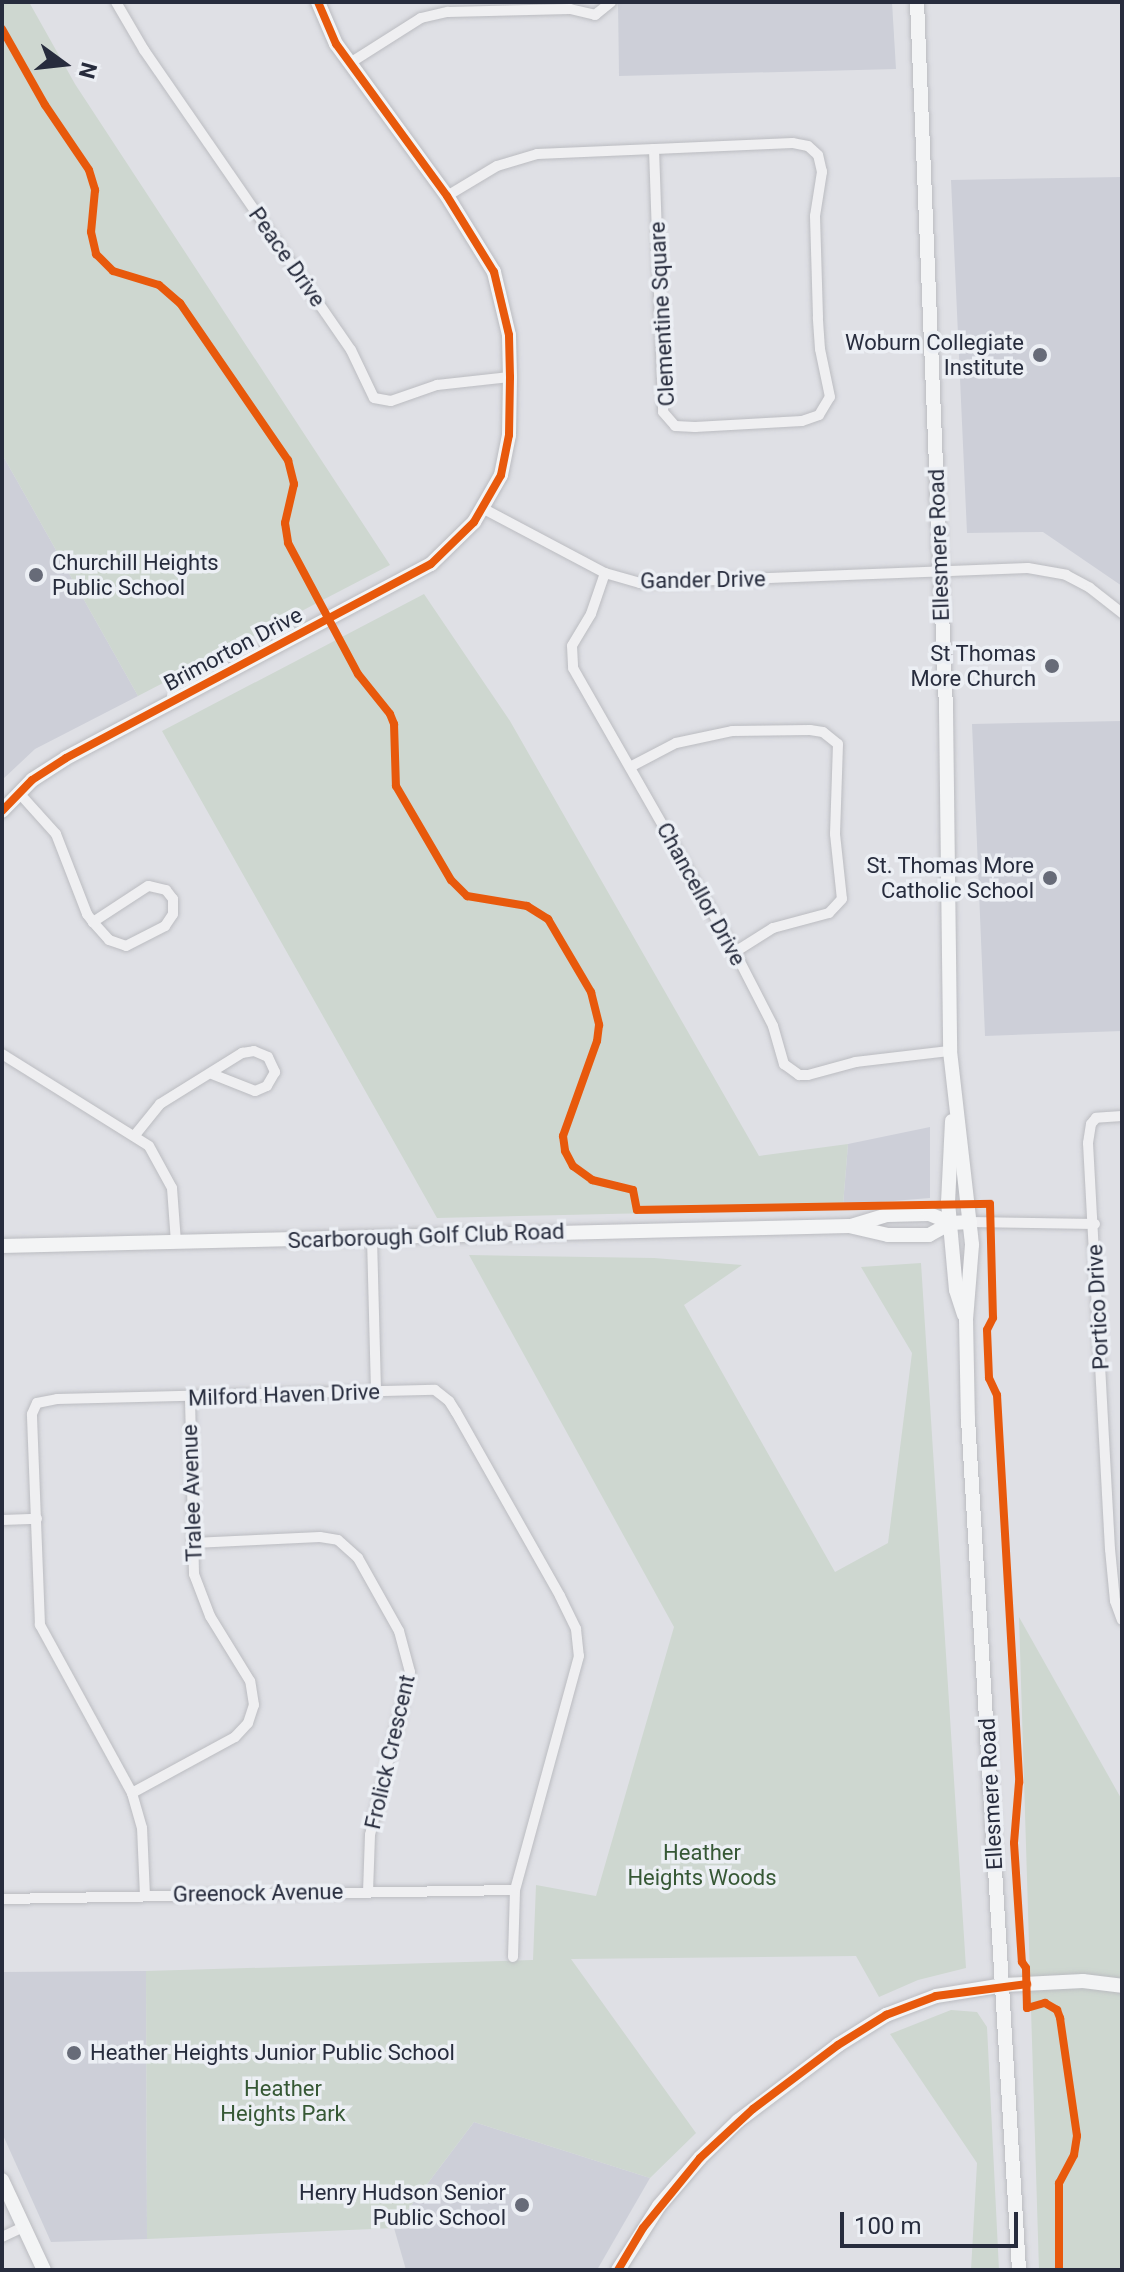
<!DOCTYPE html>
<style>
body{margin:0}
#map{position:relative;width:1124px;height:2272px;overflow:hidden;background:#dfe0e5;font-family:Roboto,sans-serif}
div>[style]{position:absolute}
[style*='--x']{left:calc(var(--x)*1px);top:calc(var(--y)*1px);width:calc(var(--w)*1px);rotate:calc(var(--a)*1deg)}
.built>*{inset:0;background:#cdcfd8}
.green>*{inset:0;background:#ced7d0}
.roads{filter:drop-shadow(0 0 2px #bbbcc1) drop-shadow(0 0 2px #bbbcc1)}
.street>*{height:10px;margin:-5px;padding:0 5px;transform-origin:5px;border-radius:5px;background:#efeff1}
.secondary>*{height:14px;margin:-7px;padding:0 7px;transform-origin:7px;border-radius:7px;background:#f3f4f5}
.cycleway>*{height:8px;margin:-4px;padding:0 4px;transform-origin:4px;border-radius:4px;background:#e8590c}
.dots>*{width:22px;height:22px;translate:-50% -50%;box-sizing:border-box;border:4px solid #eceff4;border-radius:50%}
span{translate:-50% -50%;white-space:nowrap;text-align:center;line-height:1.15;-webkit-text-stroke:7px #eceff4;paint-order:stroke}
.street-label{font-size:22px;color:#272c3d}
.poi-label{font-size:22px;color:#272c3d}
.right{translate:-100% -50%;text-align:right}
.left{translate:0 -50%;text-align:left}
.park-label{font-size:22px;color:#365835}
.frame{position:absolute;inset:0;border:4px solid #272c3d;pointer-events:none}
.north{position:absolute;left:24px;top:24px;width:80px;height:80px;-webkit-text-stroke:6px #eceff4;paint-order:stroke;rotate:105deg;font-size:22px;font-weight:700;line-height:32px;text-align:center;color:#272c3d}
.north::after{content:'';display:block;margin:auto;width:28px;height:36px;background:#272c3d;clip-path:polygon(50% 0,100% 100%,50% 72%,0 100%)}
.scale{position:absolute;left:840px;top:2212px;width:178px;height:36px;box-sizing:border-box;border:4px solid #272c3d;border-top:0;padding-left:10px;font-size:24px;line-height:28px;white-space:nowrap;color:#272c3d;-webkit-text-stroke:6px #eceff4;paint-order:stroke}
</style>
<div id="map">
<div class="built">
<i style="clip-path:polygon(618px 2px,892px 2px,896px 69px,619px 76px)"></i>
<i style="clip-path:polygon(1122px 177px,1122px 586px,1043px 532px,967px 533px,951px 180px)"></i>
<i style="clip-path:polygon(2px 454px,138px 696px,35px 749px,2px 780px)"></i>
<i style="clip-path:polygon(1122px 721px,1122px 1031px,985px 1036px,972px 724px)"></i>
<i style="clip-path:polygon(930px 1127px,930px 1198px,843px 1205px,848px 1144px)"></i>
<i style="clip-path:polygon(146px 1971px,147px 2239px,51px 2242px,2px 2133px,2px 1972px)"></i>
<i style="clip-path:polygon(474px 2122px,650px 2178px,597px 2270px,406px 2270px,394px 2228px)"></i>
</div>
<div class="green">
<i style="clip-path:polygon(2px 2px,29px 2px,75px 84px,390px 565px,138px 696px,2px 454px)"></i>
<i style="clip-path:polygon(424px 594px,510px 721px,759px 1156px,848px 1144px,843px 1205px,783px 1210px,437px 1218px,162px 731px)"></i>
<i style="clip-path:polygon(469px 1255px,654px 1258px,742px 1265px,684px 1305px,835px 1572px,888px 1543px,912px 1353px,861px 1267px,921px 1263px,966px 1968px,918px 1980px,879px 1997px,856px 1956px,571px 1959px,696px 2133px,650px 2178px,474px 2122px,394px 2228px,147px 2239px,146px 1971px,533px 1960px,536px 1885px,596px 1896px,674px 1627px)"></i>
<i style="clip-path:polygon(1019px 1617px,1122px 1800px,1122px 2270px,1039px 2270px)"></i>
<i style="clip-path:polygon(951px 2010px,977px 2012px,987px 2027px,999px 2270px,971px 2270px,977px 2163px,890px 2034px)"></i>
</div>
<div class="roads">
<div class="street">
<i style="--x:116;--y:2;--w:56;--a:59.7"></i>
<i style="--x:144;--y:50;--w:364;--a:55.4"></i>
<i style="--x:351;--y:350;--w:53;--a:64.4"></i>
<i style="--x:374;--y:398;--w:17;--a:10"></i>
<i style="--x:391;--y:401;--w:49;--a:-19.2"></i>
<i style="--x:437;--y:385;--w:73;--a:-6.3"></i>
<i style="--x:350;--y:63;--w:84;--a:-32.4"></i>
<i style="--x:421;--y:18;--w:28;--a:-13"></i>
<i style="--x:448;--y:12;--w:122;--a:-1.4"></i>
<i style="--x:570;--y:9;--w:26;--a:13"></i>
<i style="--x:595;--y:15;--w:21;--a:-39"></i>
<i style="--x:447;--y:196;--w:58;--a:-31"></i>
<i style="--x:497;--y:166;--w:42;--a:-16.7"></i>
<i style="--x:537;--y:154;--w:117;--a:-2.4"></i>
<i style="--x:654;--y:149;--w:263;--a:88"></i>
<i style="--x:663;--y:412;--w:18;--a:49"></i>
<i style="--x:675;--y:426;--w:20;--a:3"></i>
<i style="--x:695;--y:427;--w:107;--a:-3.2"></i>
<i style="--x:802;--y:421;--w:18;--a:-19"></i>
<i style="--x:819;--y:415;--w:21;--a:-59"></i>
<i style="--x:830;--y:397;--w:49;--a:-101.8"></i>
<i style="--x:820;--y:349;--w:32;--a:-94"></i>
<i style="--x:818;--y:317;--w:101;--a:-91.7"></i>
<i style="--x:815;--y:216;--w:45;--a:-81"></i>
<i style="--x:822;--y:172;--w:17;--a:-103"></i>
<i style="--x:818;--y:155;--w:13;--a:-138"></i>
<i style="--x:808;--y:146;--w:15;--a:-169"></i>
<i style="--x:793;--y:143;--w:139;--a:177.5"></i>
<i style="--x:484;--y:509;--w:137;--a:27.9"></i>
<i style="--x:605;--y:573;--w:36;--a:16"></i>
<i style="--x:640;--y:583;--w:388;--a:-2.2"></i>
<i style="--x:1028;--y:568;--w:39;--a:10"></i>
<i style="--x:1066;--y:575;--w:27;--a:28"></i>
<i style="--x:1090;--y:588;--w:41;--a:38"></i>
<i style="--x:605;--y:573;--w:43;--a:108.9"></i>
<i style="--x:591;--y:614;--w:37;--a:121"></i>
<i style="--x:572;--y:646;--w:22;--a:87"></i>
<i style="--x:573;--y:668;--w:327;--a:60.3"></i>
<i style="--x:735;--y:952;--w:83;--a:62.8"></i>
<i style="--x:773;--y:1026;--w:40;--a:74"></i>
<i style="--x:784;--y:1064;--w:19;--a:36"></i>
<i style="--x:799;--y:1075;--w:9;--a:0"></i>
<i style="--x:808;--y:1075;--w:50;--a:-15.2"></i>
<i style="--x:856;--y:1062;--w:95;--a:-6.7"></i>
<i style="--x:630;--y:767;--w:52;--a:-27.6"></i>
<i style="--x:676;--y:743;--w:57;--a:-12.1"></i>
<i style="--x:732;--y:731;--w:78;--a:-0.7"></i>
<i style="--x:810;--y:730;--w:13;--a:9"></i>
<i style="--x:823;--y:732;--w:19;--a:39"></i>
<i style="--x:838;--y:744;--w:90;--a:91.9"></i>
<i style="--x:835;--y:834;--w:65;--a:83.9"></i>
<i style="--x:842;--y:899;--w:19;--a:133"></i>
<i style="--x:829;--y:913;--w:58;--a:165"></i>
<i style="--x:773;--y:928;--w:45;--a:147.7"></i>
<i style="--x:20;--y:794;--w:54;--a:48"></i>
<i style="--x:56;--y:834;--w:86;--a:68.8"></i>
<i style="--x:87;--y:914;--w:10;--a:53"></i>
<i style="--x:93;--y:922;--w:24;--a:48"></i>
<i style="--x:109;--y:940;--w:18;--a:19"></i>
<i style="--x:126;--y:946;--w:44;--a:-27.1"></i>
<i style="--x:165;--y:926;--w:14;--a:-56"></i>
<i style="--x:173;--y:914;--w:15;--a:-90"></i>
<i style="--x:173;--y:899;--w:11;--a:-128"></i>
<i style="--x:166;--y:890;--w:18;--a:-167"></i>
<i style="--x:148;--y:886;--w:66;--a:146.8"></i>
<i style="--x:2;--y:1054;--w:173;--a:32"></i>
<i style="--x:149;--y:1146;--w:48;--a:61.3"></i>
<i style="--x:172;--y:1188;--w:54;--a:85.8"></i>
<i style="--x:1122;--y:1116;--w:26;--a:176"></i>
<i style="--x:1096;--y:1118;--w:8;--a:130"></i>
<i style="--x:1091;--y:1124;--w:19;--a:99"></i>
<i style="--x:1088;--y:1143;--w:407;--a:86.9"></i>
<i style="--x:1110;--y:1549;--w:52;--a:84.5"></i>
<i style="--x:1115;--y:1601;--w:20;--a:70"></i>
<i style="--x:135;--y:1135;--w:40;--a:-51"></i>
<i style="--x:160;--y:1104;--w:97;--a:-31.9"></i>
<i style="--x:242;--y:1053;--w:12;--a:-9"></i>
<i style="--x:254;--y:1051;--w:15;--a:23"></i>
<i style="--x:268;--y:1057;--w:17;--a:65"></i>
<i style="--x:275;--y:1072;--w:16;--a:120"></i>
<i style="--x:267;--y:1086;--w:13;--a:157"></i>
<i style="--x:255;--y:1091;--w:46;--a:-158.4"></i>
<i style="--x:970;--y:1222;--w:125;--a:0.9"></i>
<i style="--x:372;--y:1238;--w:155;--a:88.5"></i>
<i style="--x:2;--y:1520;--w:35;--a:-2"></i>
<i style="--x:193;--y:1543;--w:127;--a:-2.7"></i>
<i style="--x:320;--y:1537;--w:18;--a:9"></i>
<i style="--x:338;--y:1540;--w:27;--a:42"></i>
<i style="--x:358;--y:1558;--w:84;--a:60.7"></i>
<i style="--x:399;--y:1631;--w:42;--a:75"></i>
<i style="--x:410;--y:1672;--w:168;--a:103.8"></i>
<i style="--x:370;--y:1835;--w:56;--a:92"></i>
<i style="--x:132;--y:1793;--w:117;--a:-28.5"></i>
<i style="--x:235;--y:1737;--w:19;--a:-47"></i>
<i style="--x:248;--y:1723;--w:19;--a:-72"></i>
<i style="--x:254;--y:1705;--w:24;--a:-99"></i>
<i style="--x:250;--y:1681;--w:76;--a:-121.6"></i>
<i style="--x:210;--y:1616;--w:45;--a:-110.9"></i>
<i style="--x:194;--y:1574;--w:176;--a:-91.3"></i>
<i style="--x:145;--y:1896;--w:68;--a:-92.5"></i>
<i style="--x:142;--y:1828;--w:36;--a:-106"></i>
<i style="--x:132;--y:1793;--w:192;--a:-118.7"></i>
<i style="--x:40;--y:1625;--w:211;--a:-92.2"></i>
<i style="--x:32;--y:1414;--w:12;--a:-66"></i>
<i style="--x:37;--y:1403;--w:20;--a:-11"></i>
<i style="--x:57;--y:1399;--w:378;--a:-1.4"></i>
<i style="--x:435;--y:1390;--w:18;--a:38"></i>
<i style="--x:449;--y:1401;--w:13;--a:58"></i>
<i style="--x:456;--y:1412;--w:211;--a:60.5"></i>
<i style="--x:560;--y:1596;--w:37;--a:64"></i>
<i style="--x:576;--y:1629;--w:27;--a:84"></i>
<i style="--x:579;--y:1656;--w:243;--a:105.3"></i>
<i style="--x:515;--y:1890;--w:67;--a:91.7"></i>
<i style="--x:2;--y:1899;--w:513;--a:-1.01"></i>
<i style="--x:2;--y:2237;--w:23;--a:-25"></i>
</div>
<div class="secondary">
<i style="--x:917;--y:2;--w:708;--a:87.65"></i>
<i style="--x:946;--y:709;--w:342;--a:89.3"></i>
<i style="--x:950;--y:1051;--w:195;--a:83.5"></i>
<i style="--x:972;--y:1245;--w:74;--a:94.6"></i>
<i style="--x:966;--y:1319;--w:100;--a:88.9"></i>
<i style="--x:968;--y:1419;--w:853;--a:86.57"></i>
<i style="--x:2;--y:811;--w:43;--a:-45.9"></i>
<i style="--x:32;--y:780;--w:40;--a:-32.9"></i>
<i style="--x:66;--y:758;--w:413;--a:-28"></i>
<i style="--x:431;--y:564;--w:60;--a:-44.3"></i>
<i style="--x:474;--y:522;--w:54;--a:-60.1"></i>
<i style="--x:501;--y:475;--w:41;--a:-78.7"></i>
<i style="--x:509;--y:435;--w:58;--a:-89"></i>
<i style="--x:510;--y:377;--w:42;--a:-91.4"></i>
<i style="--x:509;--y:335;--w:65;--a:-103.4"></i>
<i style="--x:494;--y:272;--w:89;--a:-121.7"></i>
<i style="--x:447;--y:196;--w:188;--a:-126.1"></i>
<i style="--x:336;--y:44;--w:46;--a:-113.2"></i>
<i style="--x:952;--y:1121;--w:81;--a:92.8"></i>
<i style="--x:948;--y:1202;--w:88;--a:84.8"></i>
<i style="--x:956;--y:1290;--w:26;--a:72"></i>
<i style="--x:851;--y:1226;--w:38;--a:-17"></i>
<i style="--x:887;--y:1215;--w:42;--a:-1.4"></i>
<i style="--x:929;--y:1214;--w:24;--a:22"></i>
<i style="--x:2;--y:1246;--w:847;--a:-1.35"></i>
<i style="--x:849;--y:1226;--w:40;--a:13"></i>
<i style="--x:888;--y:1235;--w:41;--a:0"></i>
<i style="--x:929;--y:1235;--w:25;--a:-29"></i>
<i style="--x:951;--y:1223;--w:19;--a:-3"></i>
<i style="--x:2;--y:2180;--w:99;--a:65"></i>
<i style="--x:618;--y:2270;--w:76;--a:-57.4"></i>
<i style="--x:659;--y:2206;--w:63;--a:-49.5"></i>
<i style="--x:700;--y:2158;--w:53;--a:-44.2"></i>
<i style="--x:738;--y:2121;--w:126;--a:-37.2"></i>
<i style="--x:838;--y:2045;--w:57;--a:-32"></i>
<i style="--x:886;--y:2015;--w:53;--a:-20.8"></i>
<i style="--x:936;--y:1996;--w:69;--a:-9.2"></i>
<i style="--x:1004;--y:1985;--w:79;--a:-2.9"></i>
<i style="--x:1083;--y:1981;--w:39;--a:7"></i>
</div>
</div>
<div class="cycleway">
<i style="--x:2;--y:29;--w:87;--a:60.5"></i>
<i style="--x:45;--y:105;--w:78;--a:55.9"></i>
<i style="--x:89;--y:170;--w:21;--a:73"></i>
<i style="--x:95;--y:190;--w:42;--a:95.4"></i>
<i style="--x:91;--y:232;--w:23;--a:77"></i>
<i style="--x:96;--y:254;--w:24;--a:45"></i>
<i style="--x:113;--y:271;--w:48;--a:16.9"></i>
<i style="--x:159;--y:285;--w:28;--a:41"></i>
<i style="--x:180;--y:303;--w:191;--a:55.5"></i>
<i style="--x:288;--y:460;--w:25;--a:76"></i>
<i style="--x:294;--y:484;--w:40;--a:103"></i>
<i style="--x:285;--y:523;--w:20;--a:81"></i>
<i style="--x:288;--y:543;--w:149;--a:61.9"></i>
<i style="--x:358;--y:674;--w:51;--a:51.3"></i>
<i style="--x:390;--y:714;--w:11;--a:68"></i>
<i style="--x:394;--y:724;--w:62;--a:88.2"></i>
<i style="--x:396;--y:786;--w:109;--a:59.7"></i>
<i style="--x:451;--y:880;--w:23;--a:45"></i>
<i style="--x:467;--y:896;--w:61;--a:9.5"></i>
<i style="--x:527;--y:906;--w:25;--a:32"></i>
<i style="--x:548;--y:919;--w:85;--a:59.5"></i>
<i style="--x:591;--y:992;--w:34;--a:76"></i>
<i style="--x:599;--y:1025;--w:16;--a:97"></i>
<i style="--x:597;--y:1041;--w:101;--a:109.7"></i>
<i style="--x:563;--y:1136;--w:15;--a:82"></i>
<i style="--x:565;--y:1151;--w:17;--a:62"></i>
<i style="--x:573;--y:1166;--w:24;--a:36"></i>
<i style="--x:592;--y:1180;--w:42;--a:13.7"></i>
<i style="--x:633;--y:1190;--w:20;--a:79"></i>
<i style="--x:637;--y:1210;--w:353;--a:-1"></i>
<i style="--x:990;--y:1204;--w:114;--a:88.5"></i>
<i style="--x:993;--y:1318;--w:13;--a:117"></i>
<i style="--x:987;--y:1330;--w:48;--a:87.6"></i>
<i style="--x:989;--y:1378;--w:19;--a:65"></i>
<i style="--x:997;--y:1395;--w:388;--a:86.7"></i>
<i style="--x:1019;--y:1782;--w:61;--a:94.7"></i>
<i style="--x:1014;--y:1843;--w:119;--a:86.2"></i>
<i style="--x:1022;--y:1962;--w:7;--a:56"></i>
<i style="--x:1026;--y:1968;--w:40;--a:88.6"></i>
<i style="--x:1027;--y:2008;--w:19;--a:-16"></i>
<i style="--x:1045;--y:2003;--w:14;--a:30"></i>
<i style="--x:1057;--y:2010;--w:9;--a:69"></i>
<i style="--x:1060;--y:2018;--w:119;--a:81.8"></i>
<i style="--x:1077;--y:2136;--w:19;--a:99"></i>
<i style="--x:1074;--y:2155;--w:32;--a:118"></i>
<i style="--x:1059;--y:2183;--w:87;--a:90"></i>
<i style="--x:2;--y:811;--w:43;--a:-45.9"></i>
<i style="--x:32;--y:780;--w:40;--a:-32.9"></i>
<i style="--x:66;--y:758;--w:413;--a:-28"></i>
<i style="--x:431;--y:564;--w:60;--a:-44.3"></i>
<i style="--x:474;--y:522;--w:54;--a:-60.1"></i>
<i style="--x:501;--y:475;--w:41;--a:-78.7"></i>
<i style="--x:509;--y:435;--w:58;--a:-89"></i>
<i style="--x:510;--y:377;--w:42;--a:-91.4"></i>
<i style="--x:509;--y:335;--w:65;--a:-103.4"></i>
<i style="--x:494;--y:272;--w:89;--a:-121.7"></i>
<i style="--x:447;--y:196;--w:188;--a:-126.1"></i>
<i style="--x:336;--y:44;--w:46;--a:-113.2"></i>
<i style="--x:618;--y:2270;--w:49;--a:-59.2"></i>
<i style="--x:643;--y:2228;--w:90;--a:-50.8"></i>
<i style="--x:700;--y:2158;--w:72;--a:-42.8"></i>
<i style="--x:753;--y:2109;--w:106;--a:-37"></i>
<i style="--x:838;--y:2045;--w:57;--a:-32"></i>
<i style="--x:886;--y:2015;--w:53;--a:-20.8"></i>
<i style="--x:936;--y:1996;--w:92;--a:-7.5"></i>
</div>
<div class="dots">
<i style="left:1040px;top:355px;background:#676b78"></i>
<i style="left:36px;top:575px;background:#676b78"></i>
<i style="left:1052px;top:666px;background:#676b78"></i>
<i style="left:1050px;top:878px;background:#676b78"></i>
<i style="left:74px;top:2053px;background:#676b78"></i>
<i style="left:522px;top:2205px;background:#676b78"></i>
</div>
<div class="street-label">
<span style="left:287px;top:257px;rotate:55deg">Peace Drive</span>
<span style="left:662px;top:314px;rotate:-93deg">Clementine Square</span>
<span style="left:939px;top:545px;rotate:-92deg">Ellesmere Road</span>
<span style="left:703px;top:580px;rotate:-1deg">Gander Drive</span>
<span style="left:233px;top:649px;rotate:-28deg">Brimorton Drive</span>
<span style="left:701px;top:894px;rotate:61deg">Chancellor Drive</span>
<span style="left:426px;top:1236px;rotate:-2deg">Scarborough Golf Club Road</span>
<span style="left:1098px;top:1307px;rotate:-93deg">Portico Drive</span>
<span style="left:284px;top:1395px;rotate:-2deg">Milford Haven Drive</span>
<span style="left:192px;top:1493px;rotate:-92deg">Tralee Avenue</span>
<span style="left:390px;top:1752px;rotate:-77deg">Frolick Crescent</span>
<span style="left:991px;top:1794px;rotate:-93deg">Ellesmere Road</span>
<span style="left:258px;top:1893px;rotate:-1deg">Greenock Avenue</span>
</div>
<div class="poi-label">
<span class="right" style="left:1024px;top:355px">Woburn Collegiate<br>Institute</span>
<span class="left" style="left:52px;top:575px">Churchill Heights<br>Public School</span>
<span class="right" style="left:1036px;top:666px">St Thomas<br>More Church</span>
<span class="right" style="left:1034px;top:878px">St. Thomas More<br>Catholic School</span>
<span class="left" style="left:90px;top:2053px">Heather Heights Junior Public School</span>
<span class="right" style="left:506px;top:2205px">Henry Hudson Senior<br>Public School</span>
</div>
<div class="park-label">
<span style="left:702px;top:1865px">Heather<br>Heights Woods</span>
<span style="left:283px;top:2101px">Heather<br>Heights Park</span>
</div>
<div class="frame"></div>
<div class="north">N</div>
<div class="scale">100 m</div>
</div>
